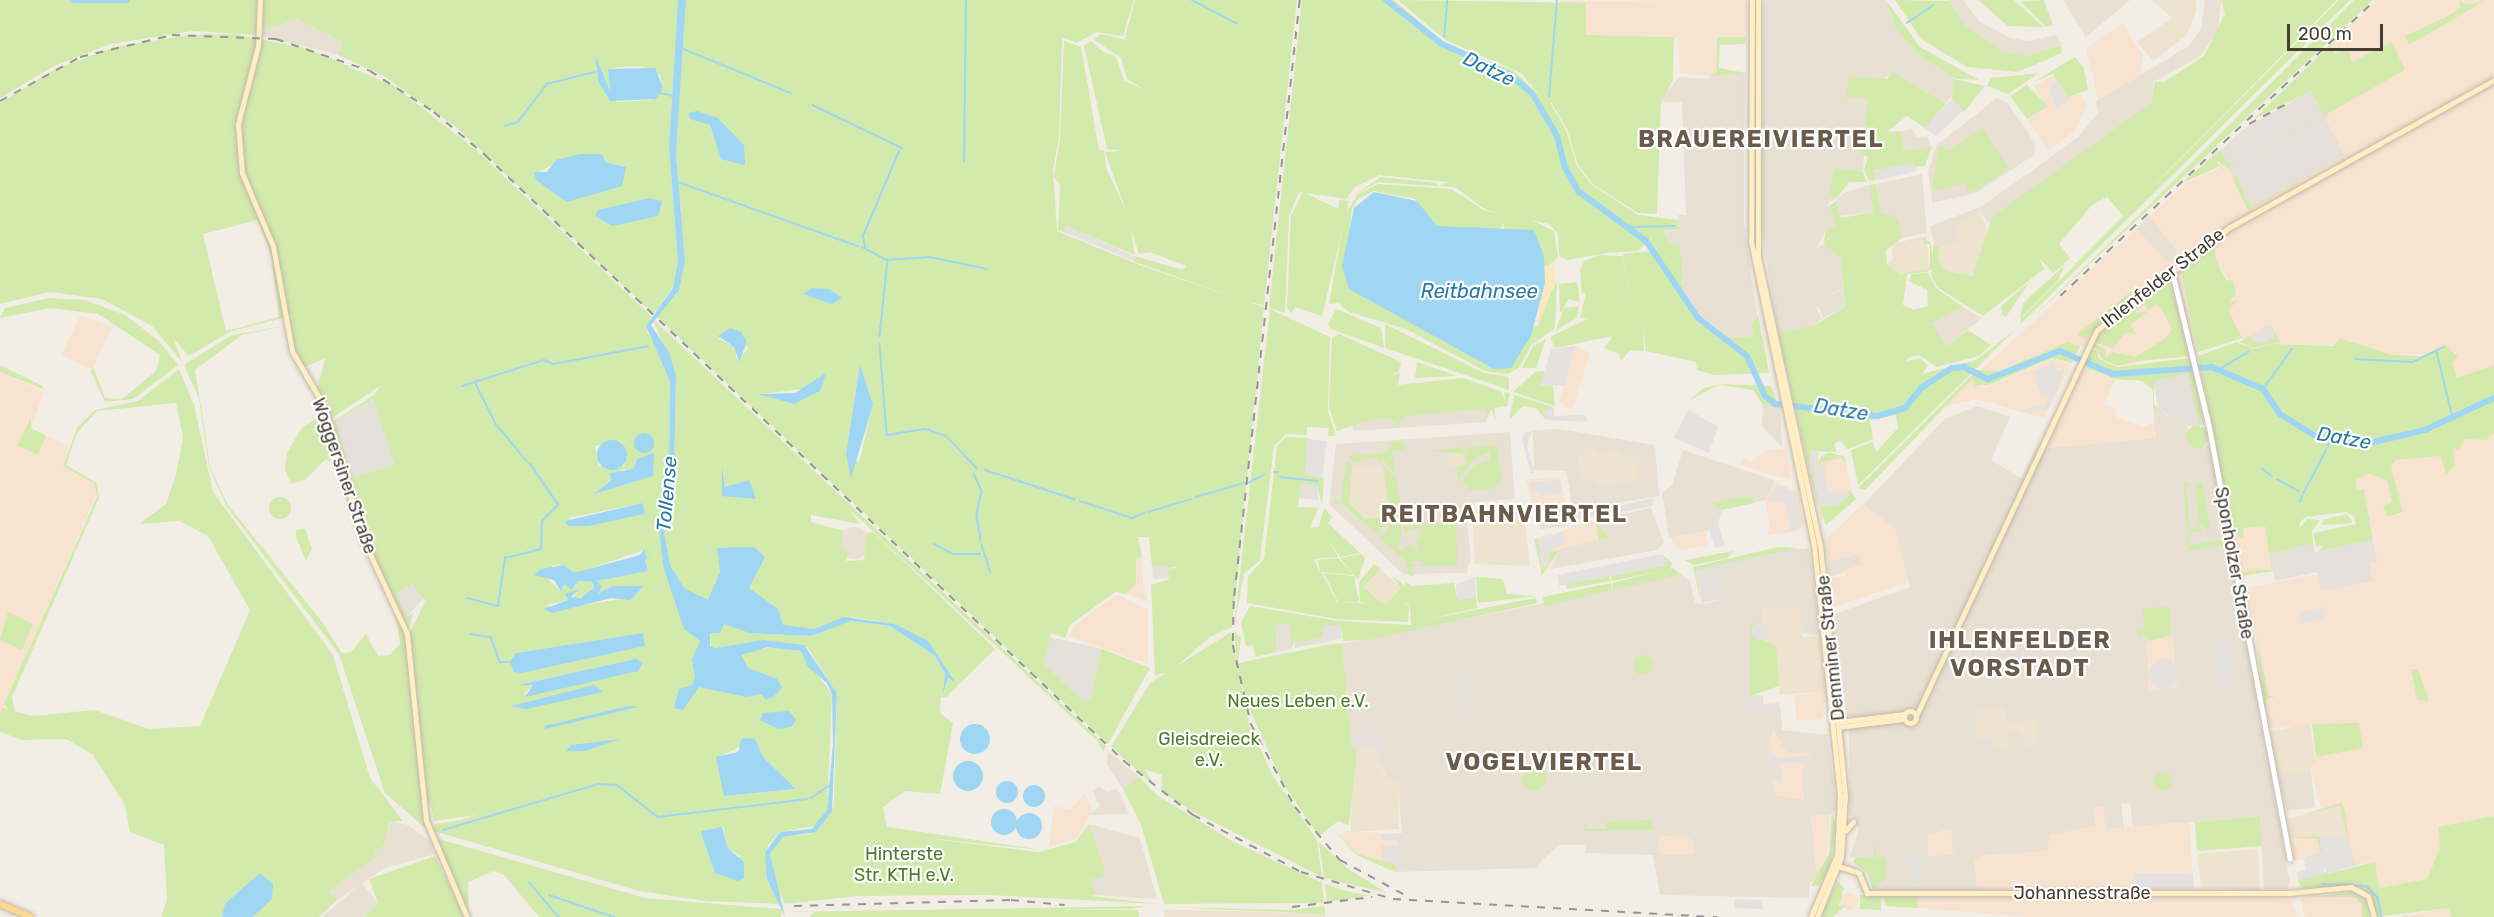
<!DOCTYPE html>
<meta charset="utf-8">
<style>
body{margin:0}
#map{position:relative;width:2494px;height:917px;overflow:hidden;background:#f3eee5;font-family:Rubik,sans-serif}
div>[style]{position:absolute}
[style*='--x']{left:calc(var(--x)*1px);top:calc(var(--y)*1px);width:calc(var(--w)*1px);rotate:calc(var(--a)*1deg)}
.residential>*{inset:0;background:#e8e0d3}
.round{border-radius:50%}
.commercial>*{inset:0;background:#f7e3cf}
.industrial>*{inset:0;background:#e6e0da}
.education>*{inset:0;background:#ede3ce}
.green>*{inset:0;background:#d2eaac}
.sand>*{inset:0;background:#fae9bf}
.parking>*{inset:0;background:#e4e1de}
.water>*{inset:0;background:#9ed6f3}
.stream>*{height:1.5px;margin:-0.75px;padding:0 0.75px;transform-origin:0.75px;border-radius:0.75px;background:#9ed6f3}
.river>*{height:6px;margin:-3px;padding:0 3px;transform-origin:3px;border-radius:3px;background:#9ed6f3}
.roads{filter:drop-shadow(0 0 2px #c2b8aa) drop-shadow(0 0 2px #c2b8aa)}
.tertiary>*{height:4.5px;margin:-2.25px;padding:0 2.25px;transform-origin:2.25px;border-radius:2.25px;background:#fff}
.secondary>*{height:5px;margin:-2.5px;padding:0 2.5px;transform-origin:2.5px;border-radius:2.5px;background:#ffedc4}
.secondary>.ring{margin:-2.5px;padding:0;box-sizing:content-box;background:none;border:5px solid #ffedc4;border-radius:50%}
.primary>*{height:6px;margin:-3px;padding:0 3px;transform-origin:3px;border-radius:3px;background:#ffd993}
.rail>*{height:1.5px;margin-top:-0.75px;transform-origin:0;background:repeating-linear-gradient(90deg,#959595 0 8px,transparent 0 16px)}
span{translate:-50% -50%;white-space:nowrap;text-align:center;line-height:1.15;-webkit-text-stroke:4.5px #fff;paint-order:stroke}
.street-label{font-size:18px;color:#463e34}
.park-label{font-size:18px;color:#4b7b25}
.water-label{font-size:20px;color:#2779a6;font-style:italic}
.district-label{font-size:24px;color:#6a5b4b;font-weight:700;letter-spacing:1.5px}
.scale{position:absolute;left:2287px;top:24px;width:96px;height:27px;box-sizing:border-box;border:3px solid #463e34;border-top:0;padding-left:8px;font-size:18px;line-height:21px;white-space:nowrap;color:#463e34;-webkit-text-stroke:4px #fff;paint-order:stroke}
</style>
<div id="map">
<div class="residential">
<i style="clip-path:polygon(1764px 0,1886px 0,1895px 28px,1922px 58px,1955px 77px,1955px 92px,1946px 104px,1892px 71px,1868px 98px,1863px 172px,1834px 168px,1829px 194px,1837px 198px,1828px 204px,1836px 225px,1826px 230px,1815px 250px,1824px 244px,1841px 259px,1843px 289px,1819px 300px,1843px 290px,1845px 307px,1823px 318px,1821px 311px,1815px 305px,1822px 319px,1815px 325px,1778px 333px,1761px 224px)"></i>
<i style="clip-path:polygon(1948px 0,1963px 0,1979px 21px,2008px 37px,2028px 41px,2056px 35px,2062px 44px,2026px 56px,2002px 51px,1962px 24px)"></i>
<i style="clip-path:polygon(2063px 0,2130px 0,2086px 37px)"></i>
<i style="clip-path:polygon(2205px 0,2221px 0,2218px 31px,2200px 56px,2154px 82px,2151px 103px,1988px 223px,1980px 212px,1958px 225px,1960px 243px,1935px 248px,1930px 226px,1980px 207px,2039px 166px,2078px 137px,2098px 113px,2096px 101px,2189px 46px,2201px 29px)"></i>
<i style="clip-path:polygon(297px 19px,343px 42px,338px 55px,261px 35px,266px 27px)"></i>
<i style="clip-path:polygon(1718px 72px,1746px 73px,1744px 143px,1719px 144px,1744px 145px,1744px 225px,1757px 315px,1754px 336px,1729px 338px,1703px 319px,1683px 292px,1680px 244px,1668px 244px,1665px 232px,1679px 230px,1678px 215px,1686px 215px,1682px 102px,1663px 102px,1664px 96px,1679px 77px,1708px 79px)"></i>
<i style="clip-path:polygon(1997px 98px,2007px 102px,2035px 143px,2034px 155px,1976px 193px,1932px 203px,1928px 172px,1937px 145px)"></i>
<i style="clip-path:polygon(1912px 129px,1917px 137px,1928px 136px,1930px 147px,1904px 151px,1901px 131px)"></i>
<i style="clip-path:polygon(1922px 174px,1927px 233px,1902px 238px,1898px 218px,1882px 214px,1877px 184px)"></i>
<i style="clip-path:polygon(1869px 185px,1875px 212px,1838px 216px,1835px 202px,1843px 193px)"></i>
<i style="clip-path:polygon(2150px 216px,2179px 254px,2168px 263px,2136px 229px)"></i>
<i style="clip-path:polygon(1963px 307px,1982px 318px,1946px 346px,1931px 323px)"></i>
<i style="clip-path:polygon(1763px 405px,1780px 408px,1782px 447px,1762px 426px)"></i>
<i style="clip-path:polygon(1977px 406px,2010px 417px,1991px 460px,2021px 478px,2038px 444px,2047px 448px,2156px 438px,2153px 408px,2187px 426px,2189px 447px,2209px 446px,2290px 882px,2287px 889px,2264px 889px,2260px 816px,2133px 827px,2130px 803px,2121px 804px,2124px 828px,2105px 829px,2094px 807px,2096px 826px,2051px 835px,2047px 851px,1975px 860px,1977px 890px,1874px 890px,1873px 865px,1850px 856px,1859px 829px,1850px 815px,1849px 731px,1832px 615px,1910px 587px,1895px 541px,1864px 504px,1945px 419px)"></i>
<i style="clip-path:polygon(1486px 409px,1486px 422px,1353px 431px,1352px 420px)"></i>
<i style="clip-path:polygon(1560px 429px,1655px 445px,1659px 496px,1573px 510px,1566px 471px,1534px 470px,1533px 430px)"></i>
<i style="clip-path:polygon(1510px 432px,1515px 499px,1465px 503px,1471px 557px,1467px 573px,1403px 574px,1329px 504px,1336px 444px)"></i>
<i style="clip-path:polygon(1683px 450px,1774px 480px,1774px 489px,1766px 500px,1722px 509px,1718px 524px,1708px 526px,1709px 531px,1669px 538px,1662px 493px,1672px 485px)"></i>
<i style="clip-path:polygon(1564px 508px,1567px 526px,1540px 529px,1537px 513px)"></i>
<i style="clip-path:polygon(1651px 508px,1664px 542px,1658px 550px,1550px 569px,1560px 549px,1607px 538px,1597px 519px)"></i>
<i class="round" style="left:838px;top:527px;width:32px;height:32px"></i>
<i style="clip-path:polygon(1788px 549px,1809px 549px,1820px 636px,1750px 623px,1752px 696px,1746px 707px,1781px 710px,1782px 730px,1827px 735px,1837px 808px,1830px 815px,1811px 816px,1816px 869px,1822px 871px,1810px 884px,1809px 898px,1660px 895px,1651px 845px,1559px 845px,1541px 861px,1404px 863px,1398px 782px,1387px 781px,1382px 767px,1352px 750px,1342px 644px,1682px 575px,1690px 581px,1695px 603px,1705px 604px,1727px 598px,1721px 570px,1788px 556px)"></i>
<i style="clip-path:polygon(1859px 553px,1862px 565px,1828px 578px,1828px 562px)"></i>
<i style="clip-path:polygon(1108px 751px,1139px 777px,1123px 789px,1107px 765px)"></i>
<i style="clip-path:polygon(2296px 772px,2311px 773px,2315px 807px,2287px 811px,2278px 775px)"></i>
<i style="clip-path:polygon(1099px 787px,1107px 792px,1117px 788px,1129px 814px,1089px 815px,1100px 806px,1092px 790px)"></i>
<i style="clip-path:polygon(391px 821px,408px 825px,430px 841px,435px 854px,385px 868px,337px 900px,329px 891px,377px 857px,374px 852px,384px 846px)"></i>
<i style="clip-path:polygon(1089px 824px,1140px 838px,1157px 899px,1096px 895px,1091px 879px,1104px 868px)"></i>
<i style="clip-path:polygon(362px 883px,378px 903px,364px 917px,322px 917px)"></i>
</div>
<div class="commercial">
<i style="clip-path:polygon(1747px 0,1746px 37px,1717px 37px,1716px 73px,1710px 76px,1680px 73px,1678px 37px,1585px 35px,1561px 1px)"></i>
<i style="clip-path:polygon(2378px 0,2494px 0,2494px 365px,2457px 378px,2452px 363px,2456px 352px,2392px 355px,2340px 338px,2335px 345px,2245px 344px,2218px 294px,2229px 281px,2216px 260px,2199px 254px,2181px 273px,2198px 352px,2117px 366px,2102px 359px,2095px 348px,2066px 344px,2000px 371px,1976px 374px,2136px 229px,2168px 262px,2179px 254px,2150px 216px,2186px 183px,2220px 168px,2220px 150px,2245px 128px,2297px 99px,2254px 119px)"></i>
<i style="clip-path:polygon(2122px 23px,2143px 55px,2140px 76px,2098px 99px,2086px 49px)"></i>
<i style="clip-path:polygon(2054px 75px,2068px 96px,2080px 94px,2087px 104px,2074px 132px,2048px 150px,2027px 120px,2048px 106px,2033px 86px)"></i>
<i style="clip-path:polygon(80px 316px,112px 327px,92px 369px,61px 355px)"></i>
<i style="clip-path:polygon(1575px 346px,1590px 353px,1572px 410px,1559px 402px)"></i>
<i style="clip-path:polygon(2053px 359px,2071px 365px,2044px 418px,1976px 399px,1942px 407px,1972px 379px,1975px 386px,1985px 388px)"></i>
<i style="clip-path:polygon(2080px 366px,2116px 379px,2104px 404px,2116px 409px,2117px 417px,2143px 427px,2154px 422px,2156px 438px,2047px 448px)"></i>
<i style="clip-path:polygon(0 372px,44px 392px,31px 428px,69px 446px,63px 466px,94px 483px,97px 493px,0 714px)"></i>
<i style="clip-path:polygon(2494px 433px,2494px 816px,2438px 827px,2440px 848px,2427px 879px,2378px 888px,2375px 862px,2297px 872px,2306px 870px,2304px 859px,2294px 860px,2290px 838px,2346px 836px,2322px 812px,2310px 765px,2316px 757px,2363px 748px,2359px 724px,2269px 728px,2255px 630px,2243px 589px,2378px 562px,2364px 490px,2357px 489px,2355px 480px,2368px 474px,2387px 480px,2392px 502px,2388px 517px,2403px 513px,2391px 466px,2396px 460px,2441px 456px,2447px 467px,2451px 450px,2463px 439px,2486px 440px)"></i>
<i style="clip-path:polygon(1787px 449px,1791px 480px,1741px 465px,1743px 458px,1753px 461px,1767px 450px)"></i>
<i style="clip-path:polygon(1844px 456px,1852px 492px,1822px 521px,1809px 474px,1819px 460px)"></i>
<i style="clip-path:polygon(1559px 477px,1566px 505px,1533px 511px,1526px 479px)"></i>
<i style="clip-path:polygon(1774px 482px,1797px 491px,1804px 525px,1799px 531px,1766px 535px,1770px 528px,1765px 501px)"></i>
<i style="clip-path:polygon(1863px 504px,1895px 528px,1909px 582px,1834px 607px,1828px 578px,1845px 576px,1844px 570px,1862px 564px,1858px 553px,1828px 562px,1825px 540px)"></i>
<i style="clip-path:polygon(1598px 521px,1608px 538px,1560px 549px,1549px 568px,1541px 569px,1537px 538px)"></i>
<i style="clip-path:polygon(2265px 523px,2273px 571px,2241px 576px,2233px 528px)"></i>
<i style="clip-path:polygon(1705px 531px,1708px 545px,1683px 550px,1673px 546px,1672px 538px)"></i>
<i style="clip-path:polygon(1142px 557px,1143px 582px,1148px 602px,1125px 594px,1137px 579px,1136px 558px)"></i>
<i style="clip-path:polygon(1117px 595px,1148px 609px,1148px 664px,1069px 636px,1075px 624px)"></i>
<i style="clip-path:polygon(2173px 634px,2177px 687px,2149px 691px,2147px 641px)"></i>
<i style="clip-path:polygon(1825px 691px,1823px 719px,1796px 721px,1795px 695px)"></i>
<i style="clip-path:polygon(1773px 730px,1787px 753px,1808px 752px,1813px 762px,1802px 769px,1804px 800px,1775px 795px,1768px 747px)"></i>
<i style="clip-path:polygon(1085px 794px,1092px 810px,1077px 838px,1049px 847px,1054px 806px,1069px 810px)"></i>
<i style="clip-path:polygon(2103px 806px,2106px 829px,2189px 822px,2194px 890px,1977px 890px,1974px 860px,1982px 855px,2047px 851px,2050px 835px,2096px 826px,2094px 807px)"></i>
<i style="clip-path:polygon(1830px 815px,1827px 853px,1822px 871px,1816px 870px,1811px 816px)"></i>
<i style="clip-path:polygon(1951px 828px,1953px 855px,1928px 856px,1928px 835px)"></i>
<i style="clip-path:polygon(1343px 831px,1381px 833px,1381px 840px,1398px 840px,1398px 846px,1382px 864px,1358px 854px,1339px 836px)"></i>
<i style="clip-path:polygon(1685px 835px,1694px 842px,1694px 855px,1660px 855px,1659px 836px)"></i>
<i class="round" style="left:1840px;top:892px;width:18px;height:18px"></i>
<i style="clip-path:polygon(2312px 895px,2354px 897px,2362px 904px,2362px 917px,2305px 917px,2301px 899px)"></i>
<i style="clip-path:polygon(1917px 896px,2266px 896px,2292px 901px,2297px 917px,2029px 917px,1917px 908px)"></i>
<i style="clip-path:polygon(2449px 908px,2451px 917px,2403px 917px,2403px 916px)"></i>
</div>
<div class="industrial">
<i style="clip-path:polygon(2311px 91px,2329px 115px,2325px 118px,2344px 155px,2249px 207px,2220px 150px,2248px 126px)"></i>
<i style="clip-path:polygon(2181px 372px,2188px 373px,2200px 427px,2182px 425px,2159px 409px,2153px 381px)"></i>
<i style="clip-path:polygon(375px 399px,394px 465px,352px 477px,336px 421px)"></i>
<i style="clip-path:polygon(1301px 483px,1317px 485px,1319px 500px,1299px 498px)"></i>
<i style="clip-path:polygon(2373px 540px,2378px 562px,2370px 563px,2373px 581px,2321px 591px,2317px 572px,2275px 581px,2270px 553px,2313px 544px,2315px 552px)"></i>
<i style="clip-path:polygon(1788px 549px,1789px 556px,1721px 570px,1727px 598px,1702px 603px,1696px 570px)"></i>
<i style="clip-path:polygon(1178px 563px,1169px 569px,1169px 578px,1153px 579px,1152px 566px)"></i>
<i style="clip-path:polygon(412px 584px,423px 598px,407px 617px,396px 594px)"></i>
<i style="clip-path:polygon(1290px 624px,1291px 649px,1276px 652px,1275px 625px)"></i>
<i style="clip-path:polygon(1324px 625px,1341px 626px,1341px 639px,1295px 648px,1294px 643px,1320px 638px)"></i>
<i style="clip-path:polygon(1050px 637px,1102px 649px,1090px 699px,1083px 701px,1044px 664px)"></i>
<i style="clip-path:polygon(1472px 674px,1473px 715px,1457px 716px,1457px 675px)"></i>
<i style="clip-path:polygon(1763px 695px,1763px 704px,1779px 703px,1780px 710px,1747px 710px,1746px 696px)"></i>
<i style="clip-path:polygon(1375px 728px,1380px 730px,1383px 766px,1377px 764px,1375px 747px,1355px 748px,1353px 730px)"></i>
<i style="clip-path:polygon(1403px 833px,1405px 863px,1541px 861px,1538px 868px,1395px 872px,1395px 865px,1382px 864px,1381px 846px,1398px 846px,1398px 840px,1381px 840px,1381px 834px)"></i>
<i style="clip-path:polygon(1585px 845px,1652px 845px,1653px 855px,1585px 853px)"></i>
</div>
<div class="education">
<i style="clip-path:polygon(2152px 0,2196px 0,2196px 11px,2187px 35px,2153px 61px,2137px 42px,2172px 18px)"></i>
<i style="clip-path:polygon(1980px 212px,1989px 233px,1977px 271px,1967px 278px,1946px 271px,1938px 262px,1939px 247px,1960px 243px,1957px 225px)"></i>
<i style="clip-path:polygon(1926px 236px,1930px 269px,1901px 275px,1887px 265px,1893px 258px,1891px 244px)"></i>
<i style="clip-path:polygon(1590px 446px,1604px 456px,1613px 448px,1625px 457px,1636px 456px,1643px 461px,1636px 471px,1640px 475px,1635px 482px,1597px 486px,1595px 481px,1583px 481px,1578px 457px)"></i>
<i class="round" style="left:1448px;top:450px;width:18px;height:18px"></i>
<i style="clip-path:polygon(1352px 466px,1381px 465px,1388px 472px,1390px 517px,1364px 519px,1349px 503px)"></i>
<i style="clip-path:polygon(1523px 508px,1530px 566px,1475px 564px,1472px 510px)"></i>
<i style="clip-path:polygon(1378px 567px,1401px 588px,1385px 606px,1363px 587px)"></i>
<i style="clip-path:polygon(1761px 607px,1800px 607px,1802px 637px,1820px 636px,1825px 691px,1780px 695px,1779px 686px,1762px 688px,1762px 694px,1749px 639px,1750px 623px,1761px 622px)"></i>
<i style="clip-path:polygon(2005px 708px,2006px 722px,2036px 720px,2037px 745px,2026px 746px,2018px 730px,2006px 732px,2010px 747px,1994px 749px,1993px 738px,1976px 739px,1975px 711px)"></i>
<i style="clip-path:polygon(2310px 724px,2316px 764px,2310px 765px,2311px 773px,2278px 775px,2270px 732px)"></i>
<i style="clip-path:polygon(1375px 747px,1384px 776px,1398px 782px,1399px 829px,1351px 832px,1352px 759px,1357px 749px)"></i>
<i style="clip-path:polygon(2340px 806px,2347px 836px,2290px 838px,2288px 819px)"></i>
<i style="clip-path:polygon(2258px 849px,2259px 890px,2201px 888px,2197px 854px)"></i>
<i style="clip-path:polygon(1164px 909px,1325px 914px,1325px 917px,1165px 917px)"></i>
</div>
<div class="green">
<i style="clip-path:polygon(0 0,259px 0,258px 35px,193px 31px,111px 44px,54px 66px,0 98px)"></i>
<i style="clip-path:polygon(evenodd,262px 0,678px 0,669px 146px,678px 261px,675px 283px,659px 307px,653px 314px,456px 127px,384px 76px,338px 55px,343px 42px,297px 19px,263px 30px,262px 0,595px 54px,610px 91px,608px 69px,622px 67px,640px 66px,660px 75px,663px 87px,652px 100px,617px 102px,598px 81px,595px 54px,262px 0,580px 154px,601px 154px,605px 162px,626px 167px,622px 175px,559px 196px,539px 171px,580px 154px,262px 0,649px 198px,612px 226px,598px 210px,619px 205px,649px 198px)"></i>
<i style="clip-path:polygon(evenodd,686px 0,1134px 0,1123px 36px,1096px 32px,1077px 43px,1062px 37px,1059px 138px,1053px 170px,1057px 231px,1142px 266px,1242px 300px,1135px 262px,1135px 255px,1066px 226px,1064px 232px,1058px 230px,1060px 185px,1054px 176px,1060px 139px,1064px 41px,1081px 47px,1099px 150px,1104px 150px,1107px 170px,1126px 211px,1105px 152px,1121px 151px,1107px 149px,1084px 46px,1091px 41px,1102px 51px,1116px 57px,1124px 81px,1143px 89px,1127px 79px,1121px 58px,1093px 39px,1102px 34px,1130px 41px,1125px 38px,1135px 0,1297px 0,1264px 305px,1248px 302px,1264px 307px,1232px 627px,1210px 637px,1170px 672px,1155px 675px,1151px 585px,1169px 579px,1169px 569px,1179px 567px,1152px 566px,1149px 537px,1138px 537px,1142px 557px,1136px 558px,1136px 584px,1125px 594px,1115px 592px,1070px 625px,1065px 638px,1051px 633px,1044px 664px,1083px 701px,1090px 699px,1102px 649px,1150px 668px,1108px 744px,656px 316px,677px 293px,685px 261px,676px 154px,686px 0,718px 118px,744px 145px,721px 159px,710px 125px,700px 121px,718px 118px,686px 0,1131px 230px,1139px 254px,1150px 252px,1186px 266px,1183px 270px,1135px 256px,1131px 230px,686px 0,741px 332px,748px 349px,737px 360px,734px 347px,719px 339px,720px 334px,741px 332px,686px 0,860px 364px,873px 405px,859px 462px,846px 454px,860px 364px,686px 0,803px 389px,820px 391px,794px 404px,759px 394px,803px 389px)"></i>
<i style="clip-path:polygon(1302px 0,1394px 0,1441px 40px,1469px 56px,1513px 70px,1540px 96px,1521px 73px,1447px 41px,1398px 0,1586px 3px,1586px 35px,1674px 37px,1673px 80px,1661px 103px,1657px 214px,1638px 213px,1593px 184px,1578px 165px,1567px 129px,1551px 102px,1550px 103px,1566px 130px,1577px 166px,1592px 185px,1638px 215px,1678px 220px,1679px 229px,1664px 231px,1668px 243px,1680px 244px,1683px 292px,1703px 319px,1729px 338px,1753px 336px,1752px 325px,1758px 315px,1769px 373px,1714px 375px,1697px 370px,1696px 362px,1646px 351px,1643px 329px,1644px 351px,1630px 350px,1621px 361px,1619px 354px,1604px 348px,1613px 336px,1555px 348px,1550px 337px,1589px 318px,1580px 318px,1586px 293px,1582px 293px,1580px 270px,1584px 261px,1600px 255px,1623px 256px,1635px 330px,1623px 254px,1652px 251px,1646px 247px,1652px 237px,1638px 251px,1607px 253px,1567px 260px,1559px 256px,1558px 234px,1549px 224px,1486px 210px,1455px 187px,1438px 186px,1449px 182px,1379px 175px,1355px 187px,1346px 199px,1299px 192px,1289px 216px,1285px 313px,1269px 307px)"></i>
<i style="clip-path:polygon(1886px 0,1920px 47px,1979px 80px,1957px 79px,1922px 58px,1895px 28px)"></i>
<i style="clip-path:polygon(1895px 0,1949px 1px,1963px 24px,2002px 51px,2026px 56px,2061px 45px,2062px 53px,2018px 72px,1967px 67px,1921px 39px)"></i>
<i style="clip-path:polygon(1978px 0,2014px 0,2044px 27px,2008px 26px)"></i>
<i style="clip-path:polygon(2044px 0,2053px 25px,2046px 27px,2021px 2px)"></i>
<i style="clip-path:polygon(2221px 0,2337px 0,2076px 264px,2070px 261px,2076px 263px,2123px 216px,2107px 197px,2092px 205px,2059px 244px,2070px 258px,2063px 265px,2053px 273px,2039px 258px,2044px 269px,1983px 316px,1937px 287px,1931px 275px,1933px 245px,1939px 247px,1938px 261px,1946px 271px,1973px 276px,1992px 217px,2151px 103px,2155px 82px,2164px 82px,2204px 56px,2225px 14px)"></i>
<i style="clip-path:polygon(2339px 0,2350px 0,2020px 325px,2021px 319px)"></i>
<i style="clip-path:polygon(2354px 0,2373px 0,2021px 328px,2144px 210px)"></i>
<i style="clip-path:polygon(2458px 0,2467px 5px,2486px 0,2409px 45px,2405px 36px,2448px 16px,2461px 7px)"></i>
<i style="clip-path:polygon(2367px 9px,2331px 45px,2335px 54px,2348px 47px,2352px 62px,2392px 42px,2405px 70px,2243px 161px,2324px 115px,2311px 91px,2254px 119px)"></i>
<i style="clip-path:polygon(evenodd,234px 34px,309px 49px,394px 86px,476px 150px,651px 316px,647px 332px,663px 357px,670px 381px,669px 474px,660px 503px,663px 566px,685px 626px,749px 676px,733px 654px,773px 647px,801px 651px,832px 695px,827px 810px,816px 826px,780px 832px,768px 845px,767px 879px,780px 904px,705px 901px,639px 891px,430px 830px,427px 810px,434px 829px,435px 824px,461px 820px,477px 815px,434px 821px,430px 801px,426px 805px,409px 635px,425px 601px,412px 584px,396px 594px,407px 617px,413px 613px,408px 630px,365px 538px,346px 473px,350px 469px,353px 477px,394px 465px,374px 399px,336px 421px,349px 467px,344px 466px,331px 423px,374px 395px,380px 386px,330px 419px,317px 390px,325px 358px,305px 367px,316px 388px,294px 351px,288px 319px,295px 315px,229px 332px,189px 356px,173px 338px,182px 362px,152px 326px,102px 299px,50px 292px,0 304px,0 103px,57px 68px,115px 47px,188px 35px,234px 34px,258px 220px,271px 255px,279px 317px,226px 331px,203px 234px,258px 220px,234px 34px,622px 442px,625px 466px,599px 466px,595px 446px,622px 442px,234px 34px,636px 460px,653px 476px,594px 494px,623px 469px,633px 470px,636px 460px,234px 34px,643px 503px,645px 514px,589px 526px,568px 518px,643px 503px,234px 34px,644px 550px,647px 558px,650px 555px,645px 561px,648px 571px,596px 581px,598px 594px,628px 588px,628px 598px,555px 609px,546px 605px,568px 600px,566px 595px,579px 589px,573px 599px,590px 595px,594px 588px,593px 582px,578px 581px,574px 589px,564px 584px,561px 592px,546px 577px,553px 565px,564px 565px,574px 574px,644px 550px,234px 34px,643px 633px,644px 646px,522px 673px,516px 653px,643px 633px,234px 34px,635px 659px,523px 695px,533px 685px,518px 685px,635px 659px,234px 34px,755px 739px,763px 757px,796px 789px,724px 796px,723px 755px,755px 739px,234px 34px,723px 827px,728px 848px,741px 856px,715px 873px,702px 836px,706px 830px,723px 827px)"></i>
<i style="clip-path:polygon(1717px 37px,1746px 37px,1745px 44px,1720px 45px,1719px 68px,1746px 73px,1708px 76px,1716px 73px)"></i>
<i style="clip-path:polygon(2075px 57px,2084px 68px,2088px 90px,2068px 97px,2053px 74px,2033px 82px)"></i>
<i style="clip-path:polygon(1892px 71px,1946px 104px,1925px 128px,1907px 116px,1887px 132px,1901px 131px,1904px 151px,1932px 146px,1925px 166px,1874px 170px,1876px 180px,1869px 181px,1864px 170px,1868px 157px,1862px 154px,1868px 98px,1846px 98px,1849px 76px,1887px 79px)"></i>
<i style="clip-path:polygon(2039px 73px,2008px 94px,1987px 86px,1991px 78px)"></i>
<i style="clip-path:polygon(1954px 79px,1985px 86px,1964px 112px,1952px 99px)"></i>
<i style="clip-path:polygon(2027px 85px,2048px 106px,2027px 119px,2010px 96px)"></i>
<i style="clip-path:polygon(1983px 129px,2009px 168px,1977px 190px,1968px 192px,1966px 183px,1932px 191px,1939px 146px,1949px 150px)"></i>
<i style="clip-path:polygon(2220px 150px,2228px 163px,2237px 162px,2230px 166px,2234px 172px,2217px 161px,2220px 166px,2182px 183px)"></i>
<i style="clip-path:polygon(2339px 159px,2248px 210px,2234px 182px,2235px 174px,2250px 207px)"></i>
<i style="clip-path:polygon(1834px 168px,1863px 172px,1867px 182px,1849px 182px,1837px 198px,1829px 194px)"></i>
<i style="clip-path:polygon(1381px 177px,1437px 183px,1437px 186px,1378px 182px,1354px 195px)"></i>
<i style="clip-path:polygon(1378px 184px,1451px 189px,1485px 211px,1523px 216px,1554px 231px,1558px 257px,1546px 268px,1526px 241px,1503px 227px,1505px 221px,1499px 231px,1437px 238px,1415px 199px,1374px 191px,1359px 198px,1352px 208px,1350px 228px,1524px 327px,1538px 326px,1545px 307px,1554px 302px,1545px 306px,1557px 280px,1555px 328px,1531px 345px,1519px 368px,1508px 374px,1485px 371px,1406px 329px,1349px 312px,1338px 303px,1329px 304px,1345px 214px,1358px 194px)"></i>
<i style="clip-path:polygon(1876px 184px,1882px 213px,1898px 218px,1902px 238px,1886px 250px,1887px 265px,1901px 275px,1910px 272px,1930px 269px,1930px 244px,1924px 244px,1923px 238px,1931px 243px,1933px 268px,1927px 272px,1907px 274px,1903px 305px,1914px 310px,1928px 306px,1927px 290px,1909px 281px,1911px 274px,1928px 273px,1936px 288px,1963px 307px,1932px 323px,1946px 346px,1968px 330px,1991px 345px,1979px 356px,1937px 367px,1919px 355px,1909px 357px,1905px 362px,1920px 358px,1928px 366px,1922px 374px,1976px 360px,2016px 329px,1858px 485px,1851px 450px,1873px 442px,1876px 452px,1898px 428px,1896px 415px,1870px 420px,1873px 439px,1848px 449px,1839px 440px,1834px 445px,1837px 452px,1815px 451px,1809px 470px,1778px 333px,1815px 325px,1845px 307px,1841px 259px,1824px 244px,1837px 228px,1824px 243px,1826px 230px,1836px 225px,1829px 206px,1835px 202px,1841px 218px,1874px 212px,1869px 185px)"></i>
<i style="clip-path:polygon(1303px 192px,1338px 209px,1339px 200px,1349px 201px,1322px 316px,1295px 307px,1291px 314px,1287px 307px,1291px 216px)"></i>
<i style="clip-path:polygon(2214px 243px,2216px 260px,2226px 280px,2233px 281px,2236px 293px,2229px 303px,2238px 300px,2228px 310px,2242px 338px,2198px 352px,2181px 272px)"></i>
<i style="clip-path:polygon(2065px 265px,2057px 282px,2020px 319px,2023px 303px)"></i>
<i style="clip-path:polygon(2147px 279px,2085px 339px,2079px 336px,2078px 334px)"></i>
<i style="clip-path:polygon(2169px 279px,2190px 356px,2138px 361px,2117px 366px,2102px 359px,2098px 349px,2093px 347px,2090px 349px,2097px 350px,2099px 359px,2117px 367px,2190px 358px,2204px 424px,2199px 425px,2188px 373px,2154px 381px,2154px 404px,2165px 415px,2153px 408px,2153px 390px,2142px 381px,2116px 379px,2080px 366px,2092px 343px,2105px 349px,2106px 358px,2112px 352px,2135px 357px,2166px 338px,2172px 329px,2163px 311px,2157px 304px,2149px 310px,2139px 300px)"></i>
<i style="clip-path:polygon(2030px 281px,2006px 317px,2002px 315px,2001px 306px)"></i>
<i style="clip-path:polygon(1577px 282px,1580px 302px,1569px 299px,1563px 308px,1579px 306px,1577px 318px,1556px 330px,1563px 311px,1560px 312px,1559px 284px)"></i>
<i style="clip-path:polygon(49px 298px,85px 300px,125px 315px,159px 341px,178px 365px,133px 399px,105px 402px,91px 372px,93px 366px,105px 398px,122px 399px,156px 371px,160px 355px,98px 314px,50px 308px,0 318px,5px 308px)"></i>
<i style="clip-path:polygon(2137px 301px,2136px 313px,2148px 311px,2130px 325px,2137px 335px,2126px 332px,2113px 348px,2093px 341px)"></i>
<i style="clip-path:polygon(1270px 309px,1330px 337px,1328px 411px,1336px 436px,1328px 436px,1329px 428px,1307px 427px,1307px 435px,1286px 434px,1274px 446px,1260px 560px,1244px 574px,1234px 627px)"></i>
<i style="clip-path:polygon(1336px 309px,1381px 328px,1384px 348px,1331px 329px,1328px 324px)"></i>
<i style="clip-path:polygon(653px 319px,1106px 746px,1103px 751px,1097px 741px,848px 508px,860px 524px,811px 515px,811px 522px,844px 531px,840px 548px,848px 550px,846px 561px,864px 560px,867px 533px,873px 532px,995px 649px,946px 697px,941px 697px,940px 713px,953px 723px,940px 794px,905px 791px,883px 807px,887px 827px,1043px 850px,917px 837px,1038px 852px,1076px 842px,1089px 824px,1104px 868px,1103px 877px,1091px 879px,1096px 895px,1090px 896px,1159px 904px,989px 895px,857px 896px,785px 904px,772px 878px,770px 854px,783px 837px,810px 834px,834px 806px,837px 693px,807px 647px,751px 642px,716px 648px,711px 646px,710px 633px,724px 624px,749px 633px,811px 636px,850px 621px,890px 626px,926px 644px,945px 673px,944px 694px,947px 678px,956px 683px,928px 642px,895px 624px,853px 617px,815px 629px,786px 628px,717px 597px,704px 603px,684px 588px,670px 565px,662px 521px,674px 476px,676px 376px)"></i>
<i style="clip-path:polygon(1385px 324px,1484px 373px,1509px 377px,1509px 390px,1385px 348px)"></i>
<i style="clip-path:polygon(2270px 324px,2280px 342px,2253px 348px,2240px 342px)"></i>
<i style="clip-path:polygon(285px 326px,242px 335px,195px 370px,204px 425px,210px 467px,228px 505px,323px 623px,342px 653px,351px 652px,366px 634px,378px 656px,390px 655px,400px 643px,395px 612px,405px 635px,426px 829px,385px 793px,339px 654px,227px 507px,209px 467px,199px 399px,184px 365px,232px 335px)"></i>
<i style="clip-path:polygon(1339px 334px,1401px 362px,1399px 371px,1389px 377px,1400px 373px,1398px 385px,1463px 378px,1500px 391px,1505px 400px,1504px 392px,1510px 393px,1507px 406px,1494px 408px,1496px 420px,1491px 409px,1486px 421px,1486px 409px,1406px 416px,1397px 426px,1390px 418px,1373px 419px,1337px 431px,1329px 407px,1332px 338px)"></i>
<i style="clip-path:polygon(2340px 338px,2392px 355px,2424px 356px,2445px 344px,2458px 357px,2452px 363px,2457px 378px,2494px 365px,2494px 433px,2486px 440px,2464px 439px,2459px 451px,2453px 448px,2455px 465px,2446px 474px,2441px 456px,2396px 460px,2391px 466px,2403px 512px,2387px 517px,2383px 506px,2392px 502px,2387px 480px,2368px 474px,2356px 480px,2357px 489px,2364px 490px,2373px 540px,2319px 551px,2322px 546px,2316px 546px,2313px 533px,2356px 524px,2354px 517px,2347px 512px,2306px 517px,2301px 521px,2299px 529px,2307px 519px,2320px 520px,2312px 531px,2313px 544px,2270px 553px,2273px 571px,2241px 576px,2249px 570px,2272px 570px,2265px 526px,2243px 528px,2244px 539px,2233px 532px,2198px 356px,2237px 342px,2253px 349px,2272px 344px,2334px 346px)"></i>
<i style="clip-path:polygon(1546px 339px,1536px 368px,1522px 368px,1533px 346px)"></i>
<i style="clip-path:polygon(2068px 342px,2080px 346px,2072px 363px,2052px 358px,1989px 385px,1975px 386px,1972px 379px,1865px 490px,1858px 488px,1977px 370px,2000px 371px)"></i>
<i style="clip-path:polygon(1417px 362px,1458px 376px,1415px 378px)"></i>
<i style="clip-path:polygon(0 365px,41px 385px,45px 390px,0 372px)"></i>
<i style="clip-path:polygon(evenodd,179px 369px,194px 405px,213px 492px,333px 655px,370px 778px,403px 821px,390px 822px,384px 846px,374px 852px,377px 857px,329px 891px,337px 900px,319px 917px,253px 917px,272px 899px,260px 873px,222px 917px,161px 917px,167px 900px,164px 845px,130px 832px,125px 805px,93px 755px,66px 739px,22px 740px,0 732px,0 714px,3px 707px,9px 710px,4px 704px,97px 497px,94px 483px,63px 466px,77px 428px,95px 410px,138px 401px,179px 369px,176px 403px,183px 437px,176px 475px,166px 504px,139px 524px,179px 521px,208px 536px,250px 610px,200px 726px,148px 729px,95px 710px,33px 716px,15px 711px,12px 697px,99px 498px,97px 483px,66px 465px,77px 433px,97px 411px,176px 403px)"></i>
<i style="clip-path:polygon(1545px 371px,1540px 386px,1553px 386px,1555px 406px,1513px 392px,1535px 372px)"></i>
<i style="clip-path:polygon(1721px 384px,1771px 386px,1779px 408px,1763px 405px,1753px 390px,1719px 385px,1688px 401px,1704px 388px)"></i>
<i style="clip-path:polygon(1514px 395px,1553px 407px,1554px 410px,1546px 420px,1536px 408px,1523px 406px,1509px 420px)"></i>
<i style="clip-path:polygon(318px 417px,332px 463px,326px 459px,306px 479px,291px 484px,285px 469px,287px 453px,301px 429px)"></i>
<i style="clip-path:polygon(31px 418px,31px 428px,46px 436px,38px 454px,17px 446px)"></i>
<i class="round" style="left:2186px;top:426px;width:22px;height:22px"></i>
<i style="clip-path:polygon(1286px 437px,1309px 438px,1305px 474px,1324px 478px,1322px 505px,1317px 485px,1301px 484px,1298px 507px,1318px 508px,1310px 528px,1319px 526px,1324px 508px,1332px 517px,1328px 523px,1360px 553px,1340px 557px,1329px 540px,1338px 557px,1314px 559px,1320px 572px,1318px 560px,1338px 558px,1354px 575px,1321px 572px,1337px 602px,1409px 605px,1408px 622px,1337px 619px,1247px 603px,1248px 576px,1264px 559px,1277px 446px)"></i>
<i style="clip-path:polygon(1404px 441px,1405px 449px,1392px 452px,1395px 474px,1382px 458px,1381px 463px,1373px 458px,1356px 463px,1347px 456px,1384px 453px,1393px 442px)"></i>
<i style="clip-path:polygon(1497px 445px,1502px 481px,1492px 489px,1470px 490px,1462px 481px,1474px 466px,1490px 459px,1490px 452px,1474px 459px,1458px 481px,1456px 467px,1467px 464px,1463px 453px,1431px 451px,1462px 447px,1464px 452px,1469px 455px,1464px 448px,1477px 447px,1464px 447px)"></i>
<i style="clip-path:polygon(1829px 453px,1844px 456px,1848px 469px,1842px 458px,1821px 462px,1820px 473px,1813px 476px,1820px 507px,1838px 505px,1850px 489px,1856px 499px,1826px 525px,1809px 474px,1817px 471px,1821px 456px)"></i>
<i style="clip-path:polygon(1347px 460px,1352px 466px,1349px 503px,1365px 519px,1390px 517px,1383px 466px,1395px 476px,1400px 501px,1396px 511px,1377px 534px,1342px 504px,1334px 504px,1332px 500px,1340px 503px)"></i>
<i style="clip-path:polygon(2184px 482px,2193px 485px,2186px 486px,2190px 530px,2197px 527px,2201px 529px,2202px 532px,2189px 532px,2190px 545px,2222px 540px,2223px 535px,2226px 545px,2188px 551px)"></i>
<i style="clip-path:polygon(2195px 483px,2202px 483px,2210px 531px,2199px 524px)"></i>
<i class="round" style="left:269px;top:497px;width:22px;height:22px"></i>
<i style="clip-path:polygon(1742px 497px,1753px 497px,1754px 503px,1722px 510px,1711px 503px)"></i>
<i style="clip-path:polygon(1398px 512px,1402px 534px,1397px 548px,1403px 551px,1409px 545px,1419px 551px,1415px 537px,1419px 539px,1422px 526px,1405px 532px,1404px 516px,1406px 515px,1407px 526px,1414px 525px,1411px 524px,1410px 515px,1414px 514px,1412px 524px,1417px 525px,1456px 522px,1457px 565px,1420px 566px,1427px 563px,1418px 560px,1410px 564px,1417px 564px,1411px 569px,1414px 576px,1408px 575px,1407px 562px,1377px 535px,1384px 535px)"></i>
<i style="clip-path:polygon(2347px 514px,2353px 523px,2322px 525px,2323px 520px)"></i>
<i style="clip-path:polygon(1598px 521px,1608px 538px,1571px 545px,1599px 540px,1596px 523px,1566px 528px)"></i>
<i style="clip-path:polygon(305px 529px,312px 549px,306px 561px,296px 537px,296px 530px)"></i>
<i style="clip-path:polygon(1534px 539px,1540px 539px,1542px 567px,1549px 564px,1548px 553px,1560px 549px,1542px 575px)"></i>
<i style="clip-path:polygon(1778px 547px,1797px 548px,1696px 570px,1701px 604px,1693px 567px)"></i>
<i style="clip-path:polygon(1734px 551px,1727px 558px,1694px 565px,1685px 560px)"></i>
<i style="clip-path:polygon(1361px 554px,1365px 558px,1358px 580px,1340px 558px)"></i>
<i style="clip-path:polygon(1662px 554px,1672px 563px,1669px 570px,1611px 581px,1611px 576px,1667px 565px)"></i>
<i style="clip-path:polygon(1374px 564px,1381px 568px,1363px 587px,1385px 606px,1401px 588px,1391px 575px,1405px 586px,1405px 582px,1412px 586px,1454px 583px,1457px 599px,1476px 598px,1477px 608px,1425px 620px,1535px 598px,1538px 603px,1368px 640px,1343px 641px,1341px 626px,1325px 625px,1321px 638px,1294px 643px,1291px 649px,1290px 624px,1276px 625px,1276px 652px,1255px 657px,1253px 645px,1246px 646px,1241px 622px,1250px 606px,1337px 621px,1411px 625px,1409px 595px,1409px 604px,1388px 607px,1360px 602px,1359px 582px)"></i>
<i style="clip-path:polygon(1673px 568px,1682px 575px,1613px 590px,1612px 583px)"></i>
<i style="clip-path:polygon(1324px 573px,1354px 576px,1359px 602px,1338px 602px)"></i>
<i style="clip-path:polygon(1610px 576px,1610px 581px,1566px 589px,1566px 584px)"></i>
<i style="clip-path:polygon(1476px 577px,1503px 579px,1507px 594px,1537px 596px,1478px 603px)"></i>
<i style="clip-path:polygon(1611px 583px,1612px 590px,1544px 606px,1543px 597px)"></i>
<i style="clip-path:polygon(1762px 607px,1762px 626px,1752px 636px,1776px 645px,1779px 686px,1750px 696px,1750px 623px,1761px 622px)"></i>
<i style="clip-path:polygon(2169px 607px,2172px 635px,2149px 641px,2144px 634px,2138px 636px,2137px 628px,2144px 629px,2143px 608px)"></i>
<i style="clip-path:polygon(8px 612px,33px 624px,22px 650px,0 640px)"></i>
<i style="clip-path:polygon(1231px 632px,1249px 725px,1273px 776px,1317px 840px,1322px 877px,1190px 810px,1161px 791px,1162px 775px,1144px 769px,1156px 787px,1111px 747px,1150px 683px)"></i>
<i style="clip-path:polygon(1234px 632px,1241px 637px,1238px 663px,1327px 645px,1357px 642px,1342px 644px,1352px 749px,1357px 749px,1349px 825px,1338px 821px,1319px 836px,1283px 784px,1246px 701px,1237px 665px)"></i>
<i style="clip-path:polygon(2257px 643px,2269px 696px,2275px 696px,2264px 701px)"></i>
<i class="round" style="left:1633px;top:655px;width:20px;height:20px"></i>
<i style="clip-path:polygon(2411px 669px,2418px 669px,2429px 701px,2417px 700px)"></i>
<i style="clip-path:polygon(2359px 723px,2363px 748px,2316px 757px,2312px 724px)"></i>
<i class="round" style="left:1522px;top:766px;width:24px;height:24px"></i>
<i class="round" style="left:2154px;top:772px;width:18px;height:18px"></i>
<i style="clip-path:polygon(1139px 777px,1158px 796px,1234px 842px,1322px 883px,1324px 903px,1164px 904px,1141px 825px,1123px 789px)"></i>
<i style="clip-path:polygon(2341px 803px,2345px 810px,2349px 843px,2340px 806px,2294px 817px)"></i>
<i style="clip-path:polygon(1832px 813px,1836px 828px,1830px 865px,1820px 885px,1811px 886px,1829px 854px)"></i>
<i style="clip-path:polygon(2260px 816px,2262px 846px,2197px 851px,2195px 822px)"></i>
<i style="clip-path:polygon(2494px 816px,2494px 917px,2451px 917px,2449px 908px,2376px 917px,2372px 898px,2359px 886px,2304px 888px,2298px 882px,2297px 872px,2299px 880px,2326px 872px,2317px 839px,2290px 838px,2319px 836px,2327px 874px,2375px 862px,2379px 888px,2427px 879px,2440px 848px,2438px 827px)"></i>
<i style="clip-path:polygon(1652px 820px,1653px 830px,1585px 831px,1584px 821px,1588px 829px,1606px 829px,1607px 821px)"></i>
<i style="clip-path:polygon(1331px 828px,1358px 854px,1395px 865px,1395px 872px,1358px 856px)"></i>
<i style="clip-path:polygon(432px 837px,645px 898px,781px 909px,781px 917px,539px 917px,504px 875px,493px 871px,468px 882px,469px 917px)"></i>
<i style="clip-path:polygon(1319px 842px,1347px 868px,1387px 893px,1324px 878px)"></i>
<i style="clip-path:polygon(1875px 843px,1876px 857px,1884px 856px,1887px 864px,1885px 878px,1873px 891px,1868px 873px,1853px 862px,1856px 857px,1874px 859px)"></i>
<i style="clip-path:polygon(435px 856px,465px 917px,364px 917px,378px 903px,369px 879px)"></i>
<i style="clip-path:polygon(1838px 881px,1844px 888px,1839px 906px,1845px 906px,1833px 917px,1821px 917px)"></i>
<i style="clip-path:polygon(1325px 884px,1343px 890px,1370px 896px,1327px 902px)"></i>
<i style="clip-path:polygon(2354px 892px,2366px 901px,2369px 917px,2362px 917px,2362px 904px,2354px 897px,2311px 897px)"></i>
<i style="clip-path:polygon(1860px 895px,1881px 896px,1881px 910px,1860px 909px)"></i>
<i style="clip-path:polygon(1883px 896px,1917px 896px,1917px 908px,1886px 906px)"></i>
<i style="clip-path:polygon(1147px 906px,1131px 909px,1031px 910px,1138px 910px,1139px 917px,810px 917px,814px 912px,785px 912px)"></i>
<i style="clip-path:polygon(1325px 906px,1325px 914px,1164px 907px,1291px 910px)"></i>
</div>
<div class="sand">
<i style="clip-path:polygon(1553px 253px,1555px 281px,1537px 327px,1544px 267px,1553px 263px)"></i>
</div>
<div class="parking">
<i style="clip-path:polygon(2057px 82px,2070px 100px,2056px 109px,2049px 87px)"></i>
<i style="clip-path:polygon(1952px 99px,1964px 110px,1936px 136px,1925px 128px)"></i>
<i style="clip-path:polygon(1913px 162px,1917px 171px,1876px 180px,1874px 171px)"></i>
<i style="clip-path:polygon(1066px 226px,1135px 256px,1135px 262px,1064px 232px)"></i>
<i style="clip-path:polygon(2270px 325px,2276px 337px,2262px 344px,2252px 340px,2250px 336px)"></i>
<i style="clip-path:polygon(1575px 346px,1565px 385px,1540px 386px,1551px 349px)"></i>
<i style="clip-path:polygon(2054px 362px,2058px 372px,2065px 368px,2048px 410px,2019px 411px,2045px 405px,2050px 394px,2042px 396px,2033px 372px)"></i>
<i style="clip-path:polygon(1552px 408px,1555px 416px,1585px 415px,1588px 422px,1548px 420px,1542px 411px)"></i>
<i style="clip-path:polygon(1688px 410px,1718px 426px,1709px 453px,1674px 438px)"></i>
<i style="clip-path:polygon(1532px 431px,1527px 446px,1534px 473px,1531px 474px,1522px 439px,1523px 433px)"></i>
<i style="clip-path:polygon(1307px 439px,1327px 441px,1322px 478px,1305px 474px)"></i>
<i style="clip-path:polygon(1811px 449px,1818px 453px,1818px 468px,1824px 462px,1828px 492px,1851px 494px,1838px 505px,1820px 506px,1813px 476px,1820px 473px,1809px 474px)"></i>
<i style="clip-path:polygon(1561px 480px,1562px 493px,1542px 496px,1530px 488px,1529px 482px)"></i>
<i style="clip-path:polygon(1779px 485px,1795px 493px,1801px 522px,1798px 530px,1781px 533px,1791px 528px,1786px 503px,1766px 500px)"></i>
<i style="clip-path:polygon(1653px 498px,1653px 506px,1570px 521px,1569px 512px,1594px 512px)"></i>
<i style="clip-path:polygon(1718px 524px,1725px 546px,1715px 548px,1708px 526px)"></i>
<i style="clip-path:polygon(1562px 532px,1564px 543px,1548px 553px,1550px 564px,1542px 567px,1538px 540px)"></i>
<i style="clip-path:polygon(1662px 554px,1668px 565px,1559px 586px,1557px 575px)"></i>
<i style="clip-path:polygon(1475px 577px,1476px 598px,1457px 600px,1456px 584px)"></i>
<i style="clip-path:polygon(2323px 607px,2324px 619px,2301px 624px,2299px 613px)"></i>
<i class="round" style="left:1751px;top:622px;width:18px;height:18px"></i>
<i style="clip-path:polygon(2228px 643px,2233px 682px,2217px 683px,2212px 644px)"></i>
<i class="round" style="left:2149px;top:659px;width:30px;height:30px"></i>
<i style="clip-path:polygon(1769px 749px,1780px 759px,1809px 755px,1813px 762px,1804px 768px,1802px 763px,1780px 763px,1782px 780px,1773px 780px)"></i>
<i style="clip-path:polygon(2319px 836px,2346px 836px,2357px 865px,2327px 874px,2324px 863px,2324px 875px,2299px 880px,2297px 872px,2306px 870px,2304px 858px,2322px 851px)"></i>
<i style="clip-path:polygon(1903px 855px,1920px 857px,1922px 889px,1914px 889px,1913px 863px,1901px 863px)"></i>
<i style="clip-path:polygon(2135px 873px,2187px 873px,2193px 875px,2194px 888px,2131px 888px)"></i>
<i style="clip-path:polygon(1735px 899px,1763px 900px,1763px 909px,1735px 908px)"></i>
</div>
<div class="water">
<i style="clip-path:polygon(678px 0,686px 0,676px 154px,685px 261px,679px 290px,651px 325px,670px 354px,676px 376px,674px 476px,662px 521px,670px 565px,684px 588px,708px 600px,720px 572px,717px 548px,754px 547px,765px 557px,749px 588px,778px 609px,783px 625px,814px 629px,844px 617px,895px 624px,928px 641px,956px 683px,948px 678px,943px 694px,945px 673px,934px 655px,890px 626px,851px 621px,811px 636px,749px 633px,724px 624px,720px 633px,710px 633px,710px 646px,716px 648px,763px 640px,804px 645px,837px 693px,832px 811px,816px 832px,783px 837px,770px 854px,785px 917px,767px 879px,765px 853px,780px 832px,812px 829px,827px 810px,833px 744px,832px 695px,827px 683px,808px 667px,801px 651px,768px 647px,741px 655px,748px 668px,777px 679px,782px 688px,774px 696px,766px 700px,761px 694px,747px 697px,699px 687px,683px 710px,674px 708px,679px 689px,692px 685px,695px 677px,692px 659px,700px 641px,684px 629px,663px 566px,658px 517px,669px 474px,670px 381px,646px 326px,673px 288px,678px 261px,669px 146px)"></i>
<i style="clip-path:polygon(595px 54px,610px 91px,608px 69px,655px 68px,663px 87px,656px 99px,610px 101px,598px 81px)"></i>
<i style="clip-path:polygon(697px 111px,718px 118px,744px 145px,745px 165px,721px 159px,710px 125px,690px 119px,689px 113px)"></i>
<i style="clip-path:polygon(580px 154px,602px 154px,605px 162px,626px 167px,622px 186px,567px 202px,536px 180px,534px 172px,547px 172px,556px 160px)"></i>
<i style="clip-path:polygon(1374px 192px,1417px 201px,1437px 226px,1534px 230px,1544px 256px,1545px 283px,1531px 336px,1511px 368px,1494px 369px,1349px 289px,1342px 266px,1354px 208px)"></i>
<i style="clip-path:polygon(649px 198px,662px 201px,658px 216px,612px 226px,595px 216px,598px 210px)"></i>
<i style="clip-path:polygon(812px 288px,829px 289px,842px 298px,832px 304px,803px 294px)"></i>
<i style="clip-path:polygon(730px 328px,741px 332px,747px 342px,739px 362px,734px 347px,718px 336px)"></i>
<i style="clip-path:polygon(860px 364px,873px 405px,851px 478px,846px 454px)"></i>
<i style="clip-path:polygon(826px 373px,820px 391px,794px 404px,758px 394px,795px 393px)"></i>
<i class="round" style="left:634px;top:433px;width:20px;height:20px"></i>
<i class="round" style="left:597px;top:440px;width:30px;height:30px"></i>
<i style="clip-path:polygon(654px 453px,653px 476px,594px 494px,611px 480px,610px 473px,633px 469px,637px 459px)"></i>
<i style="clip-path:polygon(722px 467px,725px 487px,749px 480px,756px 499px,722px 496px)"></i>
<i style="clip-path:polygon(643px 503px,645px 514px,589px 526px,568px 526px,565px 521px)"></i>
<i style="clip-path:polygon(644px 549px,647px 558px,653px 554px,645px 561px,648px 571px,597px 581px,602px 587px,598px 594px,612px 586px,644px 586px,630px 600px,611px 598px,552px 613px,544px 609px,568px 600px,565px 594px,580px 589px,571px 597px,581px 598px,594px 588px,593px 582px,578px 581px,572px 590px,564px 584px,561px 592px,554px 580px,534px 575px,541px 569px,564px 565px,574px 573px,640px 555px)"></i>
<i style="clip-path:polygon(643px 633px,645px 646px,522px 673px,514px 672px,510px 662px,516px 653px)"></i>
<i style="clip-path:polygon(635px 659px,643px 662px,638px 671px,525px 697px,533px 685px,518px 685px)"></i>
<i style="clip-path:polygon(594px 685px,603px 692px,526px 709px,511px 706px)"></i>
<i style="clip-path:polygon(628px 706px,638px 707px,545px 729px,545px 726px)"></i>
<i style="clip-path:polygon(789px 711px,796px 720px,791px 727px,778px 729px,760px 720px,763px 713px)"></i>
<i class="round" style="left:960px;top:724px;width:30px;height:30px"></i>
<i style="clip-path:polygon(742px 738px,755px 739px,763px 757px,796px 789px,724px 796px,716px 757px,738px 752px)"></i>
<i style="clip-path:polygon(621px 739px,585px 751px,566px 751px,571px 745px)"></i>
<i class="round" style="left:953px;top:761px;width:30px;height:30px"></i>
<i class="round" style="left:996px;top:781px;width:22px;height:22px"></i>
<i class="round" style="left:1023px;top:785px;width:22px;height:22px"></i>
<i class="round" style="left:991px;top:809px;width:26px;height:26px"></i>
<i class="round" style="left:1016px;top:813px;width:26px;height:26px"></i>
<i style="clip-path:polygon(722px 827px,728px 848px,744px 862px,744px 878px,738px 881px,715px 873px,702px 836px,701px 831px)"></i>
<i style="clip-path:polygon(260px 873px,273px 884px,272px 899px,253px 917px,222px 917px,225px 904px)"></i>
</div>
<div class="stream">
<i style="--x:1192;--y:0;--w:50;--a:27.6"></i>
<i style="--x:1907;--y:23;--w:32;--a:-34"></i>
<i style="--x:1444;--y:37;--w:37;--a:-85"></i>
<i style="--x:684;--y:49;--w:116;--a:22.4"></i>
<i style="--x:660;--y:93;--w:13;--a:13"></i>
<i style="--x:1549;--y:97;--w:97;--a:-85.3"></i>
<i style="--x:813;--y:105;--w:99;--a:25.8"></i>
<i style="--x:505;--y:126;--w:14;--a:-17"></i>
<i style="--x:518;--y:122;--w:48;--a:-52.7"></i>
<i style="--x:547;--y:84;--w:49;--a:-14"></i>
<i style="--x:964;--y:162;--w:162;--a:-89.3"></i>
<i style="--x:678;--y:182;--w:191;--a:19.6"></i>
<i style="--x:1630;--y:227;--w:45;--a:-1.3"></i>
<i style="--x:862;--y:247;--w:29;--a:27"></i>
<i style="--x:888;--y:260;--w:76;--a:96"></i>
<i style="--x:865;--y:248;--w:12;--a:-99"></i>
<i style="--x:863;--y:236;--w:92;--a:-67"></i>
<i style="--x:888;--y:260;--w:42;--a:-4.1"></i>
<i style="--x:930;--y:257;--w:58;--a:11.9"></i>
<i style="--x:880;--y:344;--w:91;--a:85.6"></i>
<i style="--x:887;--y:435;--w:39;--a:-9"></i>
<i style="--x:926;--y:429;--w:21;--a:19"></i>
<i style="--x:2437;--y:352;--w:68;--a:76.4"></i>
<i style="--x:2356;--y:359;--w:57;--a:3"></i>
<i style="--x:2413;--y:362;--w:34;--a:-26"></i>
<i style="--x:2089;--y:362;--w:4;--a:-63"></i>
<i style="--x:2220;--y:369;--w:33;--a:-31"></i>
<i style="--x:475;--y:382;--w:47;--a:63.4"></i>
<i style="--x:496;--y:424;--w:48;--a:50"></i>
<i style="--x:462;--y:386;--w:86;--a:-17.6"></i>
<i style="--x:544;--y:360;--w:11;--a:22"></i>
<i style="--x:554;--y:364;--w:96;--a:-10.8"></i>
<i style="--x:2263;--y:389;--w:49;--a:-54.1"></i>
<i style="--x:948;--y:438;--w:42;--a:46"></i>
<i style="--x:2328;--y:447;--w:7;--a:-74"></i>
<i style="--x:2262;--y:468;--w:13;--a:39"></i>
<i style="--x:985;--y:470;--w:94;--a:18"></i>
<i style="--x:1274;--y:472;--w:4;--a:0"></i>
<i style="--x:974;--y:474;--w:19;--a:65"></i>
<i style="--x:982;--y:491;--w:24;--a:102"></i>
<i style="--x:1280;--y:477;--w:38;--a:6"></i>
<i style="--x:2277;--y:479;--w:25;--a:29"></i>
<i style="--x:1248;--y:483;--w:18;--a:-27"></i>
<i style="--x:2303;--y:494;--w:50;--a:-62.4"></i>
<i style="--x:1196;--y:497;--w:50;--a:-16.3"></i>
<i style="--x:1080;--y:501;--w:55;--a:18.1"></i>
<i style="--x:1132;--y:518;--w:13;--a:-23"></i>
<i style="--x:2300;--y:502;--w:6;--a:-72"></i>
<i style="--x:1148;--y:512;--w:45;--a:-16.8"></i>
<i style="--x:977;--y:515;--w:25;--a:81"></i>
<i style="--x:934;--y:544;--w:21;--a:28"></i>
<i style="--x:953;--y:554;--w:27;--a:0"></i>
<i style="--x:982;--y:545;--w:28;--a:72"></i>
<i style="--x:468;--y:598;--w:31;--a:15"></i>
<i style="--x:498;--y:606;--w:49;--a:-81.7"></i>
<i style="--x:505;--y:558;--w:37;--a:-14"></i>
<i style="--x:541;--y:549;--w:28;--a:-88"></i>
<i style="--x:542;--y:521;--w:23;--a:-45"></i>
<i style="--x:558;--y:505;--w:50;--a:-124.3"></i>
<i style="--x:471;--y:634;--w:20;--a:9"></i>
<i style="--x:491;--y:637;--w:27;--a:70"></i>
<i style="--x:500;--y:662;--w:10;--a:0"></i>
<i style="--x:811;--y:798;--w:23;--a:-34"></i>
<i style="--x:443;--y:830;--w:162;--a:-16.5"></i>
<i style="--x:598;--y:784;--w:19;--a:3"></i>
<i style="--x:617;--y:785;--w:52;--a:38"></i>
<i style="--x:658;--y:817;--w:150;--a:-6.9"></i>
<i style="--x:529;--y:882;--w:46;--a:49.4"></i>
<i style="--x:2322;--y:884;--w:45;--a:2.5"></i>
<i style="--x:2367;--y:886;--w:16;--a:47"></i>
<i style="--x:2378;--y:898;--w:19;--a:78"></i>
<i style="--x:549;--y:895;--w:69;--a:18.7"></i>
</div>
<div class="river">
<i style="--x:74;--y:0;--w:53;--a:0"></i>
<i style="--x:1386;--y:0;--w:71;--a:38.2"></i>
<i style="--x:1442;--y:44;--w:73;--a:24.1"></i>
<i style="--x:1509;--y:74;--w:30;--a:40"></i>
<i style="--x:1532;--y:93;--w:50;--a:59.8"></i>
<i style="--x:1557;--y:136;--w:30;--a:76"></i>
<i style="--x:1564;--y:165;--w:30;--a:62"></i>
<i style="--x:1578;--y:191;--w:84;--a:36.3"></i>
<i style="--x:1646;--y:241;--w:93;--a:56"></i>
<i style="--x:1698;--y:318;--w:62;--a:37.8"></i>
<i style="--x:1747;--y:356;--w:44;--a:65.8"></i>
<i style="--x:1765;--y:396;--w:13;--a:39"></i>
<i style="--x:1775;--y:404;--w:103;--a:6.7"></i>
<i style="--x:1877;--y:416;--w:29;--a:-16"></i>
<i style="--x:1905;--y:408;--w:26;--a:-51"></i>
<i style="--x:1921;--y:388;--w:37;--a:-33"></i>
<i style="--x:1952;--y:368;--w:12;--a:-5"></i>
<i style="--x:1964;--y:367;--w:27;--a:27"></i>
<i style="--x:1988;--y:379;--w:77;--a:-21.3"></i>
<i style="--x:2060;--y:351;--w:58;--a:23.5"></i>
<i style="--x:2113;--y:374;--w:99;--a:-4"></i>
<i style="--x:2212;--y:367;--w:56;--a:23.3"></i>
<i style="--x:2263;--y:389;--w:30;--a:56"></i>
<i style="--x:2280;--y:414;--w:44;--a:31.9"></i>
<i style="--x:2317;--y:437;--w:45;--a:10.3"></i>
<i style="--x:2361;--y:445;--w:66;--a:-13.2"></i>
<i style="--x:2425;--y:430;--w:76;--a:-24.9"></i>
</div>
<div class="roads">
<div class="tertiary">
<i style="--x:2172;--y:270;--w:159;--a:76.6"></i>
<i style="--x:2209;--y:425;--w:441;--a:79.4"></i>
</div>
<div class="secondary">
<i style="--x:260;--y:0;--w:46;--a:92.5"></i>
<i style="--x:258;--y:46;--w:81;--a:104.4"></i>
<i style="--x:238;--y:124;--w:49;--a:85.3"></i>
<i style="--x:242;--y:173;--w:79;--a:67"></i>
<i style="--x:273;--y:246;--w:107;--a:79.7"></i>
<i style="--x:292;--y:351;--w:64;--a:59.8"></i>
<i style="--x:324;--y:406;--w:139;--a:73.7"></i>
<i style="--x:363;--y:539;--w:105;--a:65.1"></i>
<i style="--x:407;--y:634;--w:187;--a:84.2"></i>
<i style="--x:426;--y:820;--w:105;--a:67.1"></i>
<i style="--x:1752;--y:0;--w:241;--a:90.2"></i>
<i style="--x:1751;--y:241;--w:310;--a:78.3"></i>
<i style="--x:1814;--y:545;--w:253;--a:84.1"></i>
<i style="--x:1840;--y:797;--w:58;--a:93"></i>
<i style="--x:1837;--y:855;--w:67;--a:112.8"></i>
<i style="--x:1758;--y:0;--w:257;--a:90"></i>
<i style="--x:1758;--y:257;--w:295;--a:77.9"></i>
<i style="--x:1820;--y:545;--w:252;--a:84.3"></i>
<i style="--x:1845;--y:796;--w:61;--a:93.8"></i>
<i style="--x:1841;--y:857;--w:65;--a:111.8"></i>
<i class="ring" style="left:1904px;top:711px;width:7px;height:7px"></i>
<i style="--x:1916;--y:716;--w:426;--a:-64.9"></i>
<i style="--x:2097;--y:330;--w:168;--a:-37.8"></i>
<i style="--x:2230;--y:227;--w:302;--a:-29.1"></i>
<i style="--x:1837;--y:722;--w:68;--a:-6.7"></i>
<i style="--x:1838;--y:727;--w:66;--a:-6.9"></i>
<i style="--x:1846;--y:830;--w:11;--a:-49"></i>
<i style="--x:1835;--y:865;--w:25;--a:18"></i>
<i style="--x:1859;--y:873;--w:22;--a:68"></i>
<i style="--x:1867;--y:893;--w:422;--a:0"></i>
<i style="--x:2289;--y:893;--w:62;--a:-5.5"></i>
<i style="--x:2351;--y:887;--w:19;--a:28"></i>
<i style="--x:2368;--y:896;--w:22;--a:74"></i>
</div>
<div class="primary">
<i style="--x:0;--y:904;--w:33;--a:23"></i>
</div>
</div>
<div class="rail">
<i style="--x:1300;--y:0;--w:605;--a:96.27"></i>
<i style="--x:1234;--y:601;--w:44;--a:91.3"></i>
<i style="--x:1233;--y:645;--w:81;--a:77.2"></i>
<i style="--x:1251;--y:724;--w:94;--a:62.1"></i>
<i style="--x:1295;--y:807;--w:70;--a:49.7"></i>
<i style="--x:1340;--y:860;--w:72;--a:28.4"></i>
<i style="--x:0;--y:101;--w:91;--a:-28.8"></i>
<i style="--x:80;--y:57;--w:95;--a:-13.4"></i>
<i style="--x:172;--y:35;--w:104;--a:2.2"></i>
<i style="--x:276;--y:39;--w:99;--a:18.8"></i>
<i style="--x:370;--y:71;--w:76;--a:32.6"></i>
<i style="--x:434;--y:112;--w:67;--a:40.1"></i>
<i style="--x:485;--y:155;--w:881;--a:43.48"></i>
<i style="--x:1124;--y:761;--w:88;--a:38"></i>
<i style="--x:1193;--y:815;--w:122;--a:27.8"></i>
<i style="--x:1301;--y:872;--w:96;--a:16.4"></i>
<i style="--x:1393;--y:899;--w:325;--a:3.2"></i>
<i style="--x:2249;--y:124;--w:44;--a:-28.3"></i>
<i style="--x:2060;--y:296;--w:432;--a:-43.2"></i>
<i style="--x:794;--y:906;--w:217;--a:-1.6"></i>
<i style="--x:1011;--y:900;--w:54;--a:5.3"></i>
<i style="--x:1292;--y:907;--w:81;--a:-7.1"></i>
</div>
<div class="street-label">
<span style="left:2163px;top:278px;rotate:-38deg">Ihlenfelder Straße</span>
<span style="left:344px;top:476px;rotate:71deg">Woggersiner Straße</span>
<span style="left:2234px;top:563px;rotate:80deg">Sponholzer Straße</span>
<span style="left:1831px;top:648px;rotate:-96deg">Demminer Straße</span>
<span style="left:2082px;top:893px">Johannesstraße</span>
</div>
<div class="park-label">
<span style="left:1298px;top:701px">Neues Leben e.V.</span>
<span style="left:1209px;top:750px">Gleisdreieck<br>e.V.</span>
<span style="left:904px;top:865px">Hinterste<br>Str. KTH e.V.</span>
</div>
<div class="water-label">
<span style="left:1489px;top:69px;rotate:26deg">Datze</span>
<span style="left:1479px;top:291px">Reitbahnsee</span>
<span style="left:1841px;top:410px;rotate:9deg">Datze</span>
<span style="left:2344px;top:438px;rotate:10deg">Datze</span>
<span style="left:667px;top:494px;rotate:-85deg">Tollense</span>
</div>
<div class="district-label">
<span style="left:1761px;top:140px">BRAUEREIVIERTEL</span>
<span style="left:1504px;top:515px">REITBAHNVIERTEL</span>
<span style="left:2020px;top:655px">IHLENFELDER<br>VORSTADT</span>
<span style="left:1544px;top:763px">VOGELVIERTEL</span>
</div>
<div class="scale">200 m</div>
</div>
